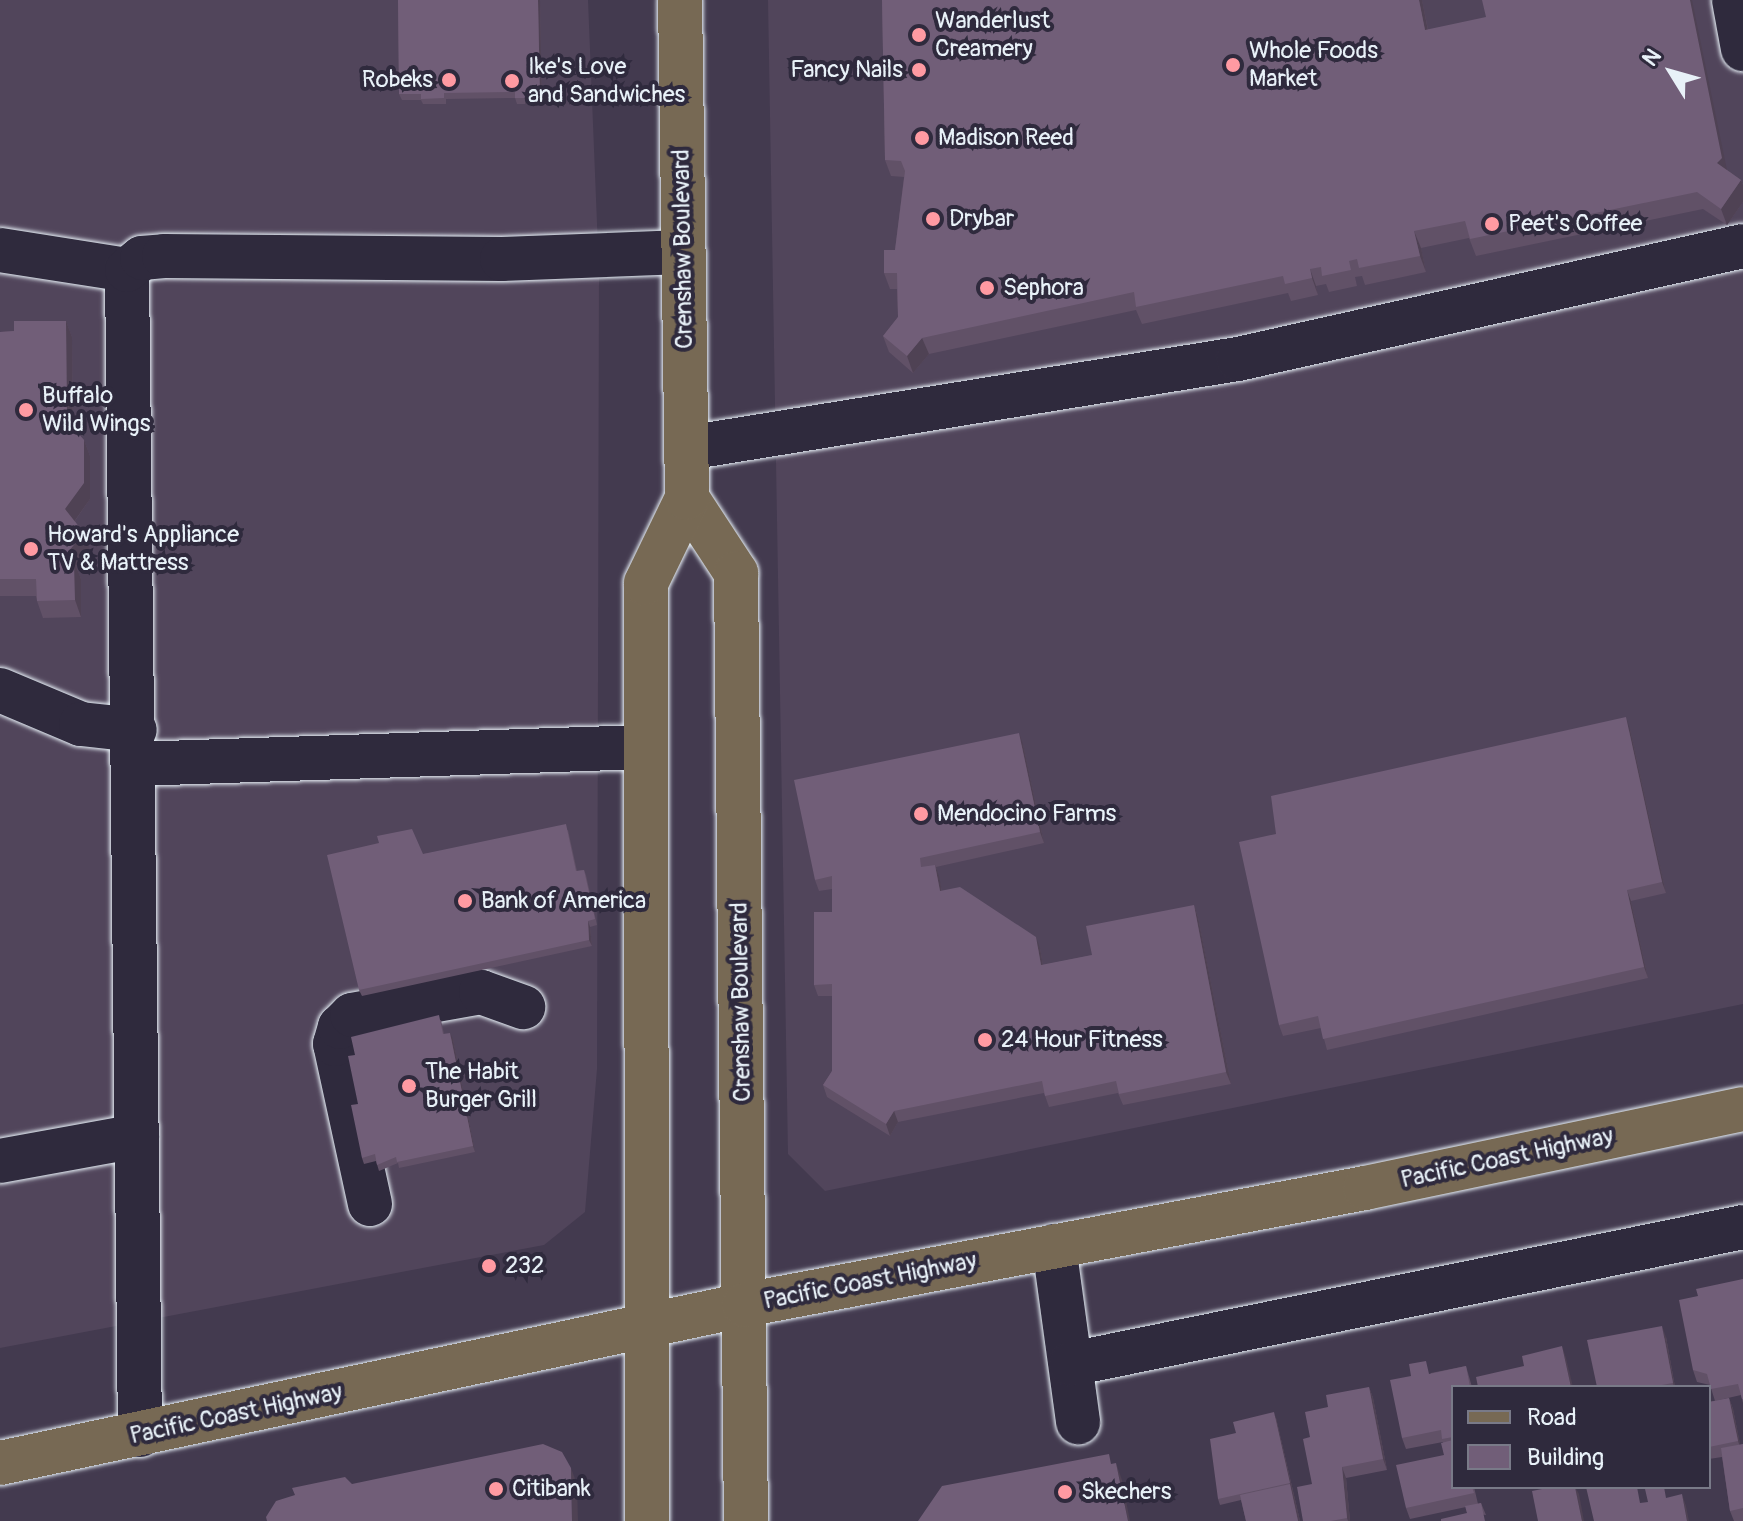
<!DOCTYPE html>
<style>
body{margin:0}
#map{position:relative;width:1743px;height:1521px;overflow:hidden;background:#433a4f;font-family:Pangolin,sans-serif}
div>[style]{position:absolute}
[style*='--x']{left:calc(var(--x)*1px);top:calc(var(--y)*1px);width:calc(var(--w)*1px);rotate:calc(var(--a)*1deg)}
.built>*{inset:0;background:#51455b}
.roads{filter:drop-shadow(0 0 2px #e8f1f8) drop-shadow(0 0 2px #e8f1f8)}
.minor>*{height:44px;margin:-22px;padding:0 22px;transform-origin:22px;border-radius:22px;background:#2f2a3d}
.major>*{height:44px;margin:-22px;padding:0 22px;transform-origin:22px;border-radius:22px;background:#776954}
.highway>*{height:44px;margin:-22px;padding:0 22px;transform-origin:22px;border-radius:22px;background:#776954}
.wall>*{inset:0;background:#615167}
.shaded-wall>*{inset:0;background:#4f4254}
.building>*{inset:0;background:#715e78}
.dots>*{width:22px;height:22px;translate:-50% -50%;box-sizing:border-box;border:4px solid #2f2a3d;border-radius:50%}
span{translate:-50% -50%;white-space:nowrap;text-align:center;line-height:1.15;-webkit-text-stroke:8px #2f2a3d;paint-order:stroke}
.poi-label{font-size:24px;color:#e8f1f8}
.left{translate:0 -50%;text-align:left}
.right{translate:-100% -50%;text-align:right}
.street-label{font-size:24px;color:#e8f1f8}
.legend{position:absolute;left:1451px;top:1385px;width:260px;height:104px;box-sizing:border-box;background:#2f2a3d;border:2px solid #797a88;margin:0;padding:10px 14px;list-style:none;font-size:24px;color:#e8f1f8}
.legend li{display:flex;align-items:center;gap:16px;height:40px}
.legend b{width:40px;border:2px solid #797a88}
.north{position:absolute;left:1631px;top:32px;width:80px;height:80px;-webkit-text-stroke:6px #2f2a3d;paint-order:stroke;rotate:307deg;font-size:22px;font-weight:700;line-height:32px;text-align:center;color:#e8f1f8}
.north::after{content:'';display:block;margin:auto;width:28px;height:36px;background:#e8f1f8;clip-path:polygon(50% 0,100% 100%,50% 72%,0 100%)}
</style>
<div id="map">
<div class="built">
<i style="clip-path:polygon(0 0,588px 0,599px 273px,597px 1069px,585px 1212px,544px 1245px,0 1348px)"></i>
<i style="clip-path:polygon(768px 0,1743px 0,1743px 1004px,825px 1191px,788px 1154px)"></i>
</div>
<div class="roads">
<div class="minor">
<i style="--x:1734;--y:0;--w:50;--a:79.6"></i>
<i style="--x:0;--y:250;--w:129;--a:8.9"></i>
<i style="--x:687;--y:448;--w:558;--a:-9.18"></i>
<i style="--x:1238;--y:359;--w:517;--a:-12.61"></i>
<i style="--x:0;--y:690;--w:88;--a:22.8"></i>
<i style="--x:81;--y:724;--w:54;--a:6.3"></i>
<i style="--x:135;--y:764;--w:511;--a:-1.91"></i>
<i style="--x:0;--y:1161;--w:139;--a:-10.3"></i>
<i style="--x:370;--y:1204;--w:164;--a:-102.3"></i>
<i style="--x:335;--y:1044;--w:18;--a:-74"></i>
<i style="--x:340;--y:1027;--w:17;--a:-45"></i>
<i style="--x:352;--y:1015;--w:131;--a:-10.1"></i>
<i style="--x:481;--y:992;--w:45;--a:19.7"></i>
<i style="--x:1054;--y:1246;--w:178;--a:82.2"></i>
<i style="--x:1071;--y:1364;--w:686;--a:-11.52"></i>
<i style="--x:140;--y:1435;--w:1165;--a:-90.64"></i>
<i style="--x:127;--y:270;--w:19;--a:-39"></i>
<i style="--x:142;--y:258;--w:22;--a:-5"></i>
<i style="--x:164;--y:256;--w:338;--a:0.5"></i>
<i style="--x:502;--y:259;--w:181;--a:-2.2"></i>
</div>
<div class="major">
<i style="--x:687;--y:498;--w:90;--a:56.8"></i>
<i style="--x:736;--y:573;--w:948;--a:89.4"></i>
<i style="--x:647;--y:1521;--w:938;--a:-90.06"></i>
<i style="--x:646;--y:583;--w:94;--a:-64.2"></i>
<i style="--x:687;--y:498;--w:498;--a:-90.8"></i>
</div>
<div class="highway">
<i style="--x:0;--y:1463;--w:761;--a:-11.99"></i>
<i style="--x:744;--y:1305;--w:632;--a:-10.67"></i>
<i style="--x:1365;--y:1188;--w:386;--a:-11.8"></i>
</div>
</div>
<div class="wall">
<i style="clip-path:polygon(398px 0,540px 0,542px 104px,517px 104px,515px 98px,446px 99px,446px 104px,423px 104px,421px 100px,402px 100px,399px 94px)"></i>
<i style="clip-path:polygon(882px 0,1422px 0,1428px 29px,1727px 170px,1741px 180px,1743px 185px,1743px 202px,1727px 225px,1703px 209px,1476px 256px,1469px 238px,1421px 248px,1426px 272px,1365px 285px,1362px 276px,1355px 277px,1357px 286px,1329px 292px,1326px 284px,1316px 286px,1318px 295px,1291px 301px,1288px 293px,1142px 324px,1136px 310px,929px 354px,913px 373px,889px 352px,883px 336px,898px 317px,897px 289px,890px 289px,884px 273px,895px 250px,904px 177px,891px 176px,885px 160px)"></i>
<i style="clip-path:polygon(66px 321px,72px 337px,73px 428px,84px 440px,90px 456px,90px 499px,75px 521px,90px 550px,76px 566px,81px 579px,81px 617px,43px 618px,37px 601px,36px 596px,0 596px,0 332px,14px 331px)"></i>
<i style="clip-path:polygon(1630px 729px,1666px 893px,1631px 901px,1648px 978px,1327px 1050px,1321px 1028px,1283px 1036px,1279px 1025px,1276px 834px)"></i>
<i style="clip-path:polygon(1023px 744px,1044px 843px,936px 867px,942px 891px,1040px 948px,1043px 965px,1092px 955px,1194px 905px,1198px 917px,1231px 1084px,1123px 1105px,1118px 1093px,1049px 1107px,1044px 1093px,898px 1122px,890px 1136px,827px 1097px,823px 1085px,832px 1071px,832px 996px,818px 996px,814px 985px,832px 912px,832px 889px,819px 891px,815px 880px)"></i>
<i style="clip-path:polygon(568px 830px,577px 871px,584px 870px,586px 875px,597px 925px,590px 927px,592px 946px,362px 996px,359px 990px,379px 843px,423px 854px)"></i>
<i style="clip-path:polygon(441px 1020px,444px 1034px,453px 1039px,475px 1152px,399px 1168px,398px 1163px,379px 1171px,376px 1161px,364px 1164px,362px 1158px,355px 1055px)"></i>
<i style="clip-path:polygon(1743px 1279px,1743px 1403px,1741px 1395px,1715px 1401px,1710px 1385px,1697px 1382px,1693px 1370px,1698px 1296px)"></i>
<i style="clip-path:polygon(1666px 1337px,1675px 1387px,1597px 1387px)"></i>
<i style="clip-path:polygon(1466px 1366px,1472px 1387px,1453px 1387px,1453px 1487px,1474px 1487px,1478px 1504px,1481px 1503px,1486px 1515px,1467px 1513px,1466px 1507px,1410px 1519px,1406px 1508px,1444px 1455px,1443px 1442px,1406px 1449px,1402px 1438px,1431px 1373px)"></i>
<i style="clip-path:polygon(1369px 1387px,1373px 1398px,1387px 1470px,1346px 1478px,1350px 1521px,1303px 1521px,1312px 1484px,1310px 1437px,1328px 1407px)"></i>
<i style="clip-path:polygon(1729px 1398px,1733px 1409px,1740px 1445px,1743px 1444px,1743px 1521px,1734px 1521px,1730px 1511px,1722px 1457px,1709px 1459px,1709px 1402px)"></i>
<i style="clip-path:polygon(1276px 1418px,1300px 1521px,1246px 1521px,1241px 1500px,1220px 1505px,1218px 1499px,1236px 1433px)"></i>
</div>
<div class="shaded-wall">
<i style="clip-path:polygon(538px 0,540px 0,542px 104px,540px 98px)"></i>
<i style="clip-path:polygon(1419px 0,1422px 0,1431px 46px,1425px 30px)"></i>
<i style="clip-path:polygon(1690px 0,1692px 0,1728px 175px,1717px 163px)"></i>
<i style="clip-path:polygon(1741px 180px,1743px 185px,1743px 202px,1727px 225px,1721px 209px)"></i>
<i style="clip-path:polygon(1414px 231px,1421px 248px,1426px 272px,1420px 256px)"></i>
<i style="clip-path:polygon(1310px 269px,1316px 286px,1318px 295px,1312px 278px)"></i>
<i style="clip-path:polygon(66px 321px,72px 337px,73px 438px,67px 421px)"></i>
<i style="clip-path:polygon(922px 338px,929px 354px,913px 373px,907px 356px)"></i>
<i style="clip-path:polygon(84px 440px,90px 456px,90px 499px,71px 526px,65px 509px)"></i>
<i style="clip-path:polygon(84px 533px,90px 550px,76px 566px,81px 579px,81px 617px,61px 560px)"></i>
<i style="clip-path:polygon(1626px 717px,1630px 729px,1666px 893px,1662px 882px)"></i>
<i style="clip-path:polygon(1019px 733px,1023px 744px,1044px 843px,1040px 832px)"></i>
<i style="clip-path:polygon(935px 865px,939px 876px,944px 903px,940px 891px)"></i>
<i style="clip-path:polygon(1627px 890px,1631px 901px,1648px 978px,1644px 967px)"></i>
<i style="clip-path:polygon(1194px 905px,1198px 917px,1231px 1084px,1226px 1072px)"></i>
<i style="clip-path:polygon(588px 921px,590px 927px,592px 946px,589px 940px)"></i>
<i style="clip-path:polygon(1036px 937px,1040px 948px,1045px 977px,1041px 965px)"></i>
<i style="clip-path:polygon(450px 1033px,453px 1039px,475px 1152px,473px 1146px)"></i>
<i style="clip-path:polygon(894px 1111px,898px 1122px,890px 1136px,886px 1124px)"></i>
<i style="clip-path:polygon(1662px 1326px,1666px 1337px,1675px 1387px,1674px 1387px,1673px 1383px)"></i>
<i style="clip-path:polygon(1562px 1346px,1566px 1358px,1573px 1387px,1571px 1387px)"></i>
<i style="clip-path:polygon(1369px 1387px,1373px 1398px,1387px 1470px,1383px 1459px)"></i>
<i style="clip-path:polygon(1729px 1398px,1733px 1409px,1742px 1453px,1738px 1441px)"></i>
<i style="clip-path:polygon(1274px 1412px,1276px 1418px,1300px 1521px,1298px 1521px)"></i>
<i style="clip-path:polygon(1116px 1463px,1122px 1480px,1130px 1521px,1128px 1521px)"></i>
<i style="clip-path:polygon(1342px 1467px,1346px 1478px,1350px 1521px,1348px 1521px,1347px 1518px)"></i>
<i style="clip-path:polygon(571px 1468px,577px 1484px,578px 1521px,572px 1521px)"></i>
<i style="clip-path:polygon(1575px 1487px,1579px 1494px,1584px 1521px,1582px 1521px)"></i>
<i style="clip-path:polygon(1682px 1494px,1686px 1506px,1689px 1521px,1687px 1521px)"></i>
</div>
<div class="building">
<i style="clip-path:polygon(398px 0,538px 0,540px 98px,515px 98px,515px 92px,444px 93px,444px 98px,421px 99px,421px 94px,399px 94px)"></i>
<i style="clip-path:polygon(882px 0,1419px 0,1425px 30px,1486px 17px,1482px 0,1690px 0,1722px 158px,1717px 163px,1741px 180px,1721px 209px,1697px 192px,1470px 239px,1465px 221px,1414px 231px,1420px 256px,1359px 268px,1357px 259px,1349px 261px,1351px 270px,1322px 276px,1321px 267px,1310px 269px,1312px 278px,1285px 284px,1283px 276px,1136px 307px,1134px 292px,922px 338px,907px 356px,883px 336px,898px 317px,897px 273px,884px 273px,884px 250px,895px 250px,905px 171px,901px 161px,885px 160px)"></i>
<i style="clip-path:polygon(14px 321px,66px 321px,67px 421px,84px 440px,84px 483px,65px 509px,84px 533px,61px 560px,74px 563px,75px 600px,37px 601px,36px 579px,0 579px,0 332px,14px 331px)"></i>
<i style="clip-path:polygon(1626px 717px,1662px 882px,1627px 890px,1644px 967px,1323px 1039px,1318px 1016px,1279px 1025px,1239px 842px,1276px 834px,1271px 796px)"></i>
<i style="clip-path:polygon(1019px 733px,1040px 832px,920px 858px,921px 867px,935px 865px,940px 891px,960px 887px,1036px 937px,1041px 965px,1092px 955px,1086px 926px,1194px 905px,1226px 1072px,1119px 1094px,1116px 1081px,1045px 1096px,1042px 1081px,894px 1111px,886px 1124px,823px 1085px,832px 1071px,832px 984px,814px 985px,814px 912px,832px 912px,832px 876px,815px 880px,794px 780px)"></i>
<i style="clip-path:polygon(566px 824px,576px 871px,584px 870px,595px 919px,588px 921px,589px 940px,359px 990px,327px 855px,379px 843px,377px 836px,412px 829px,423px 854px)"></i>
<i style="clip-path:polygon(439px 1015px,443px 1034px,450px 1033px,473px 1146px,397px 1162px,396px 1157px,377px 1165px,375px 1154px,362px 1158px,351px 1105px,358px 1104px,348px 1056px,355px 1055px,351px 1037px)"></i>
<i style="clip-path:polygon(1743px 1279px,1743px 1399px,1742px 1399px,1738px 1384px,1711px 1389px,1707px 1374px,1693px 1370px,1679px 1300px,1698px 1296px,1696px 1289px)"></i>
<i style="clip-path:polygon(1662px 1326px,1673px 1383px,1651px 1387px,1597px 1387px,1587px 1340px)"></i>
<i style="clip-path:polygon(1562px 1346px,1571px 1387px,1478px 1387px,1476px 1377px,1524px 1366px,1522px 1356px)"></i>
<i style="clip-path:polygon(1426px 1361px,1429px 1374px,1466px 1366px,1470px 1387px,1453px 1387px,1453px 1431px,1451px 1428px,1453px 1437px,1442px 1439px,1441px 1430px,1402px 1438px,1390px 1380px,1411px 1376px,1409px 1364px)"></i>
<i style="clip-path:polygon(1369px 1387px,1383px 1459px,1342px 1467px,1347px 1518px,1331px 1521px,1303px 1521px,1297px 1487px,1312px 1484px,1303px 1439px,1310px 1437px,1305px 1412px,1328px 1407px,1326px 1395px)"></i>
<i style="clip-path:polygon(1729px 1398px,1738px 1441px,1709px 1447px,1709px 1402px)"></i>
<i style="clip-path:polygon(1274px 1412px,1290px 1483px,1218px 1499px,1210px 1439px,1236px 1433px,1233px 1422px)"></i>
<i style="clip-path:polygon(1453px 1440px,1453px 1487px,1472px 1487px,1474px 1493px,1406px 1508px,1396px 1465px,1444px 1455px,1441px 1443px)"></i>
<i style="clip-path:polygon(543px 1444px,562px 1452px,571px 1468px,572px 1521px,267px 1521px,266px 1517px,276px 1501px,295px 1495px,292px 1488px,345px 1477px,352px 1484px)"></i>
<i style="clip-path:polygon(1743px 1444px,1743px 1508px,1730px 1511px,1721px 1448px)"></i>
<i style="clip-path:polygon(1109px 1454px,1111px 1464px,1116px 1463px,1128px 1521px,918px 1521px,942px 1486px)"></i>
<i style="clip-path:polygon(1290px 1484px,1298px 1521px,1246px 1521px,1240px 1495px)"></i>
<i style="clip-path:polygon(1552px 1487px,1575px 1487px,1582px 1521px,1538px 1521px,1532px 1491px)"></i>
<i style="clip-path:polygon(1586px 1487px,1637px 1487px,1640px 1503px,1648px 1502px,1645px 1489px,1664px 1487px,1666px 1498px,1682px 1494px,1687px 1521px,1594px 1521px)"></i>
<i style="clip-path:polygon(1481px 1503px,1485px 1521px,1441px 1521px,1441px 1519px,1467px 1513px,1465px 1506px)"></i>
</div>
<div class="dots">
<i style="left:919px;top:35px;background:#ff9aa2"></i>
<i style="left:1233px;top:65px;background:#ff9aa2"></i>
<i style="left:919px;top:70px;background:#ff9aa2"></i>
<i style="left:449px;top:80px;background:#ff9aa2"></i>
<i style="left:512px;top:81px;background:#ff9aa2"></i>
<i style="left:922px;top:138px;background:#ff9aa2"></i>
<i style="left:933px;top:219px;background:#ff9aa2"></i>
<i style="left:1492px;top:224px;background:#ff9aa2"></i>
<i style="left:987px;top:288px;background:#ff9aa2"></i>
<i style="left:26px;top:410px;background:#ff9aa2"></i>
<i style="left:31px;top:549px;background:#ff9aa2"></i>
<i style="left:921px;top:814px;background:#ff9aa2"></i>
<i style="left:465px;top:901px;background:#ff9aa2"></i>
<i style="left:985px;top:1040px;background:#ff9aa2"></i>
<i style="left:409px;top:1086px;background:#ff9aa2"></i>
<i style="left:489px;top:1266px;background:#ff9aa2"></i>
<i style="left:496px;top:1489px;background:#ff9aa2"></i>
<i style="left:1065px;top:1492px;background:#ff9aa2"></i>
</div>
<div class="poi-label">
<span class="left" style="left:935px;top:35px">Wanderlust<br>Creamery</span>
<span class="left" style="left:1249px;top:65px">Whole Foods<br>Market</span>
<span class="left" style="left:528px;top:81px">Ike's Love<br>and Sandwiches</span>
<span class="right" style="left:903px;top:70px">Fancy Nails</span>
<span class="right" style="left:433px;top:80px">Robeks</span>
<span class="left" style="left:938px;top:138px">Madison Reed</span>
<span class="left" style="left:949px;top:219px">Drybar</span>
<span class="left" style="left:1508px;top:224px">Peet's Coffee</span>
<span class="left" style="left:1003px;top:288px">Sephora</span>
<span class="left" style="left:42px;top:410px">Buffalo<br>Wild Wings</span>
<span class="left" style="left:47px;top:549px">Howard's Appliance<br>TV &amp; Mattress</span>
<span class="left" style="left:937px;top:814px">Mendocino Farms</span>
<span class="left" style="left:481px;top:901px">Bank of America</span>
<span class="left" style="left:1001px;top:1040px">24 Hour Fitness</span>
<span class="left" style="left:425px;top:1086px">The Habit<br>Burger Grill</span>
<span class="left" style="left:505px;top:1266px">232</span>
<span class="left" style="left:512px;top:1489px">Citibank</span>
<span class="left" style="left:1081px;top:1492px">Skechers</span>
</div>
<div class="street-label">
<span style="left:683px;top:249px;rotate:-91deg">Crenshaw Boulevard</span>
<span style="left:741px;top:1002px;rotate:-91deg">Crenshaw Boulevard</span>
<span style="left:1507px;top:1158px;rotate:-12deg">Pacific Coast Highway</span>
<span style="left:870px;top:1281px;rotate:-11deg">Pacific Coast Highway</span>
<span style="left:236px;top:1414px;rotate:-12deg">Pacific Coast Highway</span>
</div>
<ul class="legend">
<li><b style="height:10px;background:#776954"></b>Road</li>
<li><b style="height:22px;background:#715e78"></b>Building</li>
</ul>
<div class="north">N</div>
</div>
